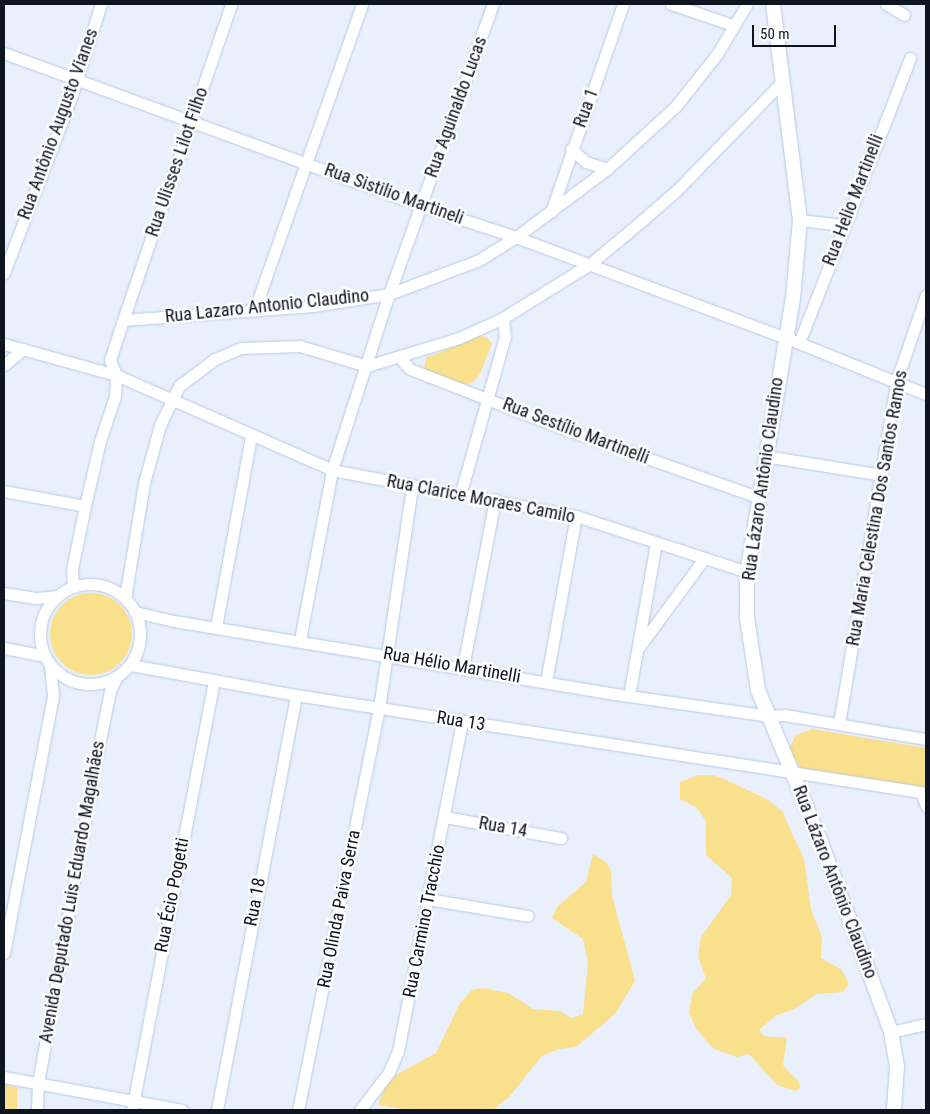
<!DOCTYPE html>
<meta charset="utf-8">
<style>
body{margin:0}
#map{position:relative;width:930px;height:1114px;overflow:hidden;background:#e9f0fc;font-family:"Roboto Condensed",sans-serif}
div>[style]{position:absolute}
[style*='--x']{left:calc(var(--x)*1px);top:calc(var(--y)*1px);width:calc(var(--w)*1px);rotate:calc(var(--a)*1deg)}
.green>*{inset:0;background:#f9e08d}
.round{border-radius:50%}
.roads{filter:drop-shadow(0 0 1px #b9c8e5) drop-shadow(0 0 1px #b9c8e5)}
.minor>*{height:11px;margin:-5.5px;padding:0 5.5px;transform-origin:5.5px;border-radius:5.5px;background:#fff}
.minor>.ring{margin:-5.5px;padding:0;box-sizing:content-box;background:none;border:11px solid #fff;border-radius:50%}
.major>*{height:14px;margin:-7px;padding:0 7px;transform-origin:7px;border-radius:7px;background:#fff}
span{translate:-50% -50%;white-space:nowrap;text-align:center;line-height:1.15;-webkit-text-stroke:5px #fdfdfd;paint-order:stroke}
.street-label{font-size:18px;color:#0f151e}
.frame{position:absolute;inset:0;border:5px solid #0f151e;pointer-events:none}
.scale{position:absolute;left:752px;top:25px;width:84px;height:22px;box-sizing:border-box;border:2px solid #0f151e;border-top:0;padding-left:6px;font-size:15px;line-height:18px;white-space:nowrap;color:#0f151e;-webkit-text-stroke:4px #fdfdfd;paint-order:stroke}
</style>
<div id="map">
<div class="green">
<i style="clip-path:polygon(480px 336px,486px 337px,492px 343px,480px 374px,473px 382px,464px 385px,424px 369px,426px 358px)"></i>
<i class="round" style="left:50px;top:593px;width:82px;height:82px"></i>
<i style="clip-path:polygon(812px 729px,926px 748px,926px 789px,801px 769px,790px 751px,791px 745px,796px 735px)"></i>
<i style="clip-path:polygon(698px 775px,714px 775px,733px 783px,768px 800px,782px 811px,804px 859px,811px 909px,822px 937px,821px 958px,842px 970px,849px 984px,843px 992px,817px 994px,794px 1009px,775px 1016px,759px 1030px,764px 1036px,787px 1038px,783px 1065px,799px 1082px,800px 1088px,796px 1091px,777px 1085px,749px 1054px,737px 1057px,714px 1049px,697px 1030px,689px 1013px,692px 994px,706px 978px,698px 957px,701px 937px,731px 895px,732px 878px,706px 855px,706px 821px,696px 807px,680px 799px,680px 782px)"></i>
<i style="clip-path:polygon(593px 854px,606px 862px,611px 870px,612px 895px,635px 981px,615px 1014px,576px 1047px,559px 1049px,542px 1056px,509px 1097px,493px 1110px,409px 1110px,378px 1105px,385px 1087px,394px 1076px,436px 1053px,460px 1003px,472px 990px,484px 988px,508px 993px,533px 1009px,560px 1011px,571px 1018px,583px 1014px,588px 963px,583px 939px,552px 918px,557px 907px,586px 882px)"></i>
<i style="clip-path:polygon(4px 1084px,17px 1088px,17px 1110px,4px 1110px)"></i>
</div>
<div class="roads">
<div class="minor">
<i style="--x:671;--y:4;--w:65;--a:18.7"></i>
<i style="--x:886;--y:4;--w:21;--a:31"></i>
<i style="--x:4;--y:53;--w:444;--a:20.1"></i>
<i style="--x:421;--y:206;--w:100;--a:18.1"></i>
<i style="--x:516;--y:237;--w:286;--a:20.5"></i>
<i style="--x:784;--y:337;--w:153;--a:21.9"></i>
<i style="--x:571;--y:149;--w:20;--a:41"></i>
<i style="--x:586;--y:162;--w:22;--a:18"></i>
<i style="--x:551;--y:212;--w:220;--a:-70.9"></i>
<i style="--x:800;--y:220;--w:43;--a:6.6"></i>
<i style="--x:4;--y:273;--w:187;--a:-69.1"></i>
<i style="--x:71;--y:98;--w:99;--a:-72.3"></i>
<i style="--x:258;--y:309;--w:12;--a:-85"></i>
<i style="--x:259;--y:297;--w:311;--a:-70.6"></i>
<i style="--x:123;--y:320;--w:334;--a:-71.1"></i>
<i style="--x:799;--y:343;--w:306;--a:-68.7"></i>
<i style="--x:4;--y:344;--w:116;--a:15.5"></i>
<i style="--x:116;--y:375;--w:236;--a:23.7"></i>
<i style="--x:332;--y:470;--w:248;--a:10.7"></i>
<i style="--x:576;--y:516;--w:180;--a:18.1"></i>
<i style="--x:399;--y:357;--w:16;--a:47"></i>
<i style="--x:410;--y:369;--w:160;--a:21.3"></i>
<i style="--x:559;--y:427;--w:211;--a:19.4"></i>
<i style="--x:4;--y:365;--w:25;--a:-40"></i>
<i style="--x:765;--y:456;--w:119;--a:9.2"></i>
<i style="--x:4;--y:491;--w:82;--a:10.5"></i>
<i style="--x:461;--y:492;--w:161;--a:-74.2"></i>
<i style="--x:505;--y:337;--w:19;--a:-96"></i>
<i class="ring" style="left:40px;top:584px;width:89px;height:89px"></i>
<i style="--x:73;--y:587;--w:18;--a:-93"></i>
<i style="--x:72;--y:569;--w:64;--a:-78.3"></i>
<i style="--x:85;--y:506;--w:67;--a:-77"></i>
<i style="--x:100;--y:441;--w:47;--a:-71.6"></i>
<i style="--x:115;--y:396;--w:21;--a:-87"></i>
<i style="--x:116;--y:375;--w:16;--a:-112"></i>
<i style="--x:110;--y:360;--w:42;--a:-72"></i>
<i style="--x:123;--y:320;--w:191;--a:-4.2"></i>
<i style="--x:313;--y:306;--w:77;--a:-9"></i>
<i style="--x:389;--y:294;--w:96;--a:-20.7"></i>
<i style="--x:479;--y:260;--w:44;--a:-31.9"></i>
<i style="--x:516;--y:237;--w:114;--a:-36.8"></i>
<i style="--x:607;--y:169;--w:93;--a:-42.4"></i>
<i style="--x:676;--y:106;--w:66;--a:-51.7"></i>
<i style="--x:717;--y:54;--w:58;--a:-59"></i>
<i style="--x:4;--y:593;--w:32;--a:9"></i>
<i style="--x:36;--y:598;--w:21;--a:-5"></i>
<i style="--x:125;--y:598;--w:117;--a:-80.6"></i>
<i style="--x:144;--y:483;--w:60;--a:-74.6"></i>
<i style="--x:160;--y:425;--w:43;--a:-64"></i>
<i style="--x:179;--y:386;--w:45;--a:-36.9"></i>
<i style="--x:215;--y:359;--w:28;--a:-23"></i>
<i style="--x:241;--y:348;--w:59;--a:-1.9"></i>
<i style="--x:300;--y:346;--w:70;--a:16.6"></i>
<i style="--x:367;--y:366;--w:96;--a:-16.9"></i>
<i style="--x:459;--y:338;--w:48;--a:-24.4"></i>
<i style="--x:503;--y:318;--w:102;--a:-31.8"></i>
<i style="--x:590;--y:264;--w:62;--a:-39.8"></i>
<i style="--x:638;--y:224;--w:52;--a:-41.1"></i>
<i style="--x:677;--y:190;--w:152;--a:-45.8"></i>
<i style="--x:135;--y:612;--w:40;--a:13"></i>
<i style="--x:174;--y:621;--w:461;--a:9.4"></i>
<i style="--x:629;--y:696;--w:141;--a:8.1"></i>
<i style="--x:769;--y:716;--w:16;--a:-4"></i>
<i style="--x:785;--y:715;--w:143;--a:9.7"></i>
<i style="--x:216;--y:627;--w:193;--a:-79.6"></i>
<i style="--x:300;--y:640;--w:173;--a:-79.3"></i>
<i style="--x:332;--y:470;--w:185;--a:-72.1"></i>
<i style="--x:389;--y:294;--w:308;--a:-70.3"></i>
<i style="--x:639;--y:647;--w:108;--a:-53.7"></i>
<i style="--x:4;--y:648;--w:42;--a:11"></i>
<i style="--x:131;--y:665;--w:168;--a:10.3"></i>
<i style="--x:296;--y:695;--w:638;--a:8.84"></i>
<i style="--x:463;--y:667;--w:171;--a:-79.2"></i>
<i style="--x:546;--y:682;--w:169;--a:-79.8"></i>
<i style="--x:629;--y:696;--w:155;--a:-80"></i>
<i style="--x:839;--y:724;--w:347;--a:-80.5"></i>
<i style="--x:896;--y:382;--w:92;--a:-71"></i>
<i style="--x:921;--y:792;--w:15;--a:70"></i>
<i style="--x:445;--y:817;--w:118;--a:10.3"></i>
<i style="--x:428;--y:899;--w:101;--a:9.6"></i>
<i style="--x:4;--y:953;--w:263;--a:-79.2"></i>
<i style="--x:53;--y:695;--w:31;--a:-96"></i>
<i style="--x:891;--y:1032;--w:36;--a:-13"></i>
<i style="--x:4;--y:1077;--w:181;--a:10.5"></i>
<i style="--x:37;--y:1110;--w:27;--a:-88"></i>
<i style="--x:38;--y:1083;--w:338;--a:-79.8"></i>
<i style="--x:98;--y:750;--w:60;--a:-78.5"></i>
<i style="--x:110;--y:691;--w:17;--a:-65"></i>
<i style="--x:132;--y:1110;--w:438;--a:-79.2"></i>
<i style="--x:217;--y:1110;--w:422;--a:-79.2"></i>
<i style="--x:298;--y:1110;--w:410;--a:-78.6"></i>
<i style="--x:379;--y:708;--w:224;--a:-81.5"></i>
<i style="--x:360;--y:1110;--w:48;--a:-52.7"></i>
<i style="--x:389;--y:1072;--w:23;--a:-67"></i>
<i style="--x:398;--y:1051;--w:335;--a:-79"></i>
</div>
<div class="major">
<i style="--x:773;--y:4;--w:218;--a:82.9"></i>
<i style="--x:800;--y:220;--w:78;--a:95.1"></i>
<i style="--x:793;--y:298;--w:278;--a:99.5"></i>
<i style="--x:747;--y:572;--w:46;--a:90"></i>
<i style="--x:747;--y:618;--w:73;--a:81.3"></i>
<i style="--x:758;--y:690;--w:159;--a:67.5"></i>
<i style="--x:819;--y:837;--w:208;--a:69.7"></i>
<i style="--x:891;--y:1032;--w:35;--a:80"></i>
<i style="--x:897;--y:1066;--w:44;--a:93.9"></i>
</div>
</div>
<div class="street-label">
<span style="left:456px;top:107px;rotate:-70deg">Rua Aguinaldo Lucas</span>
<span style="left:586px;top:108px;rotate:-70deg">Rua 1</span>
<span style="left:58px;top:124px;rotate:-70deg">Rua Antônio Augusto Vianes</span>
<span style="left:177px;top:162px;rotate:-71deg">Rua Ulisses Lilot Filho</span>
<span style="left:394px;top:194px;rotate:20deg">Rua Sistilio Martineli</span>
<span style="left:853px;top:200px;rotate:-69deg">Rua Helio Martinelli</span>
<span style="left:267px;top:306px;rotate:-6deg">Rua Lazaro Antonio Claudino</span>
<span style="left:576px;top:431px;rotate:21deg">Rua Sestílio Martinelli</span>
<span style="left:763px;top:479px;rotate:-82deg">Rua Lázaro Antônio Claudino</span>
<span style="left:481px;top:499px;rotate:11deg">Rua Clarice Moraes Camilo</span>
<span style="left:877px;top:508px;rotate:-80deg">Rua Maria Celestina Dos Santos Ramos</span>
<span style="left:452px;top:665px;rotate:10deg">Rua Hélio Martinelli</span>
<span style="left:461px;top:721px;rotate:9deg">Rua 13</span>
<span style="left:503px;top:827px;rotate:10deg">Rua 14</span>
<span style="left:835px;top:882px;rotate:69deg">Rua Lázaro Antônio Claudino</span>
<span style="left:72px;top:892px;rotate:-80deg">Avenida Deputado Luis Eduardo Magalhães</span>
<span style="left:172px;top:895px;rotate:-79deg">Rua Écio Pogetti</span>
<span style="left:255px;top:902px;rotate:-79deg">Rua 18</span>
<span style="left:339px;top:909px;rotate:-79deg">Rua Olinda Paiva Serra</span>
<span style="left:424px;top:921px;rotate:-79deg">Rua Carmino Tracchio</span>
</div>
<div class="frame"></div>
<div class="scale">50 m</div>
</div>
